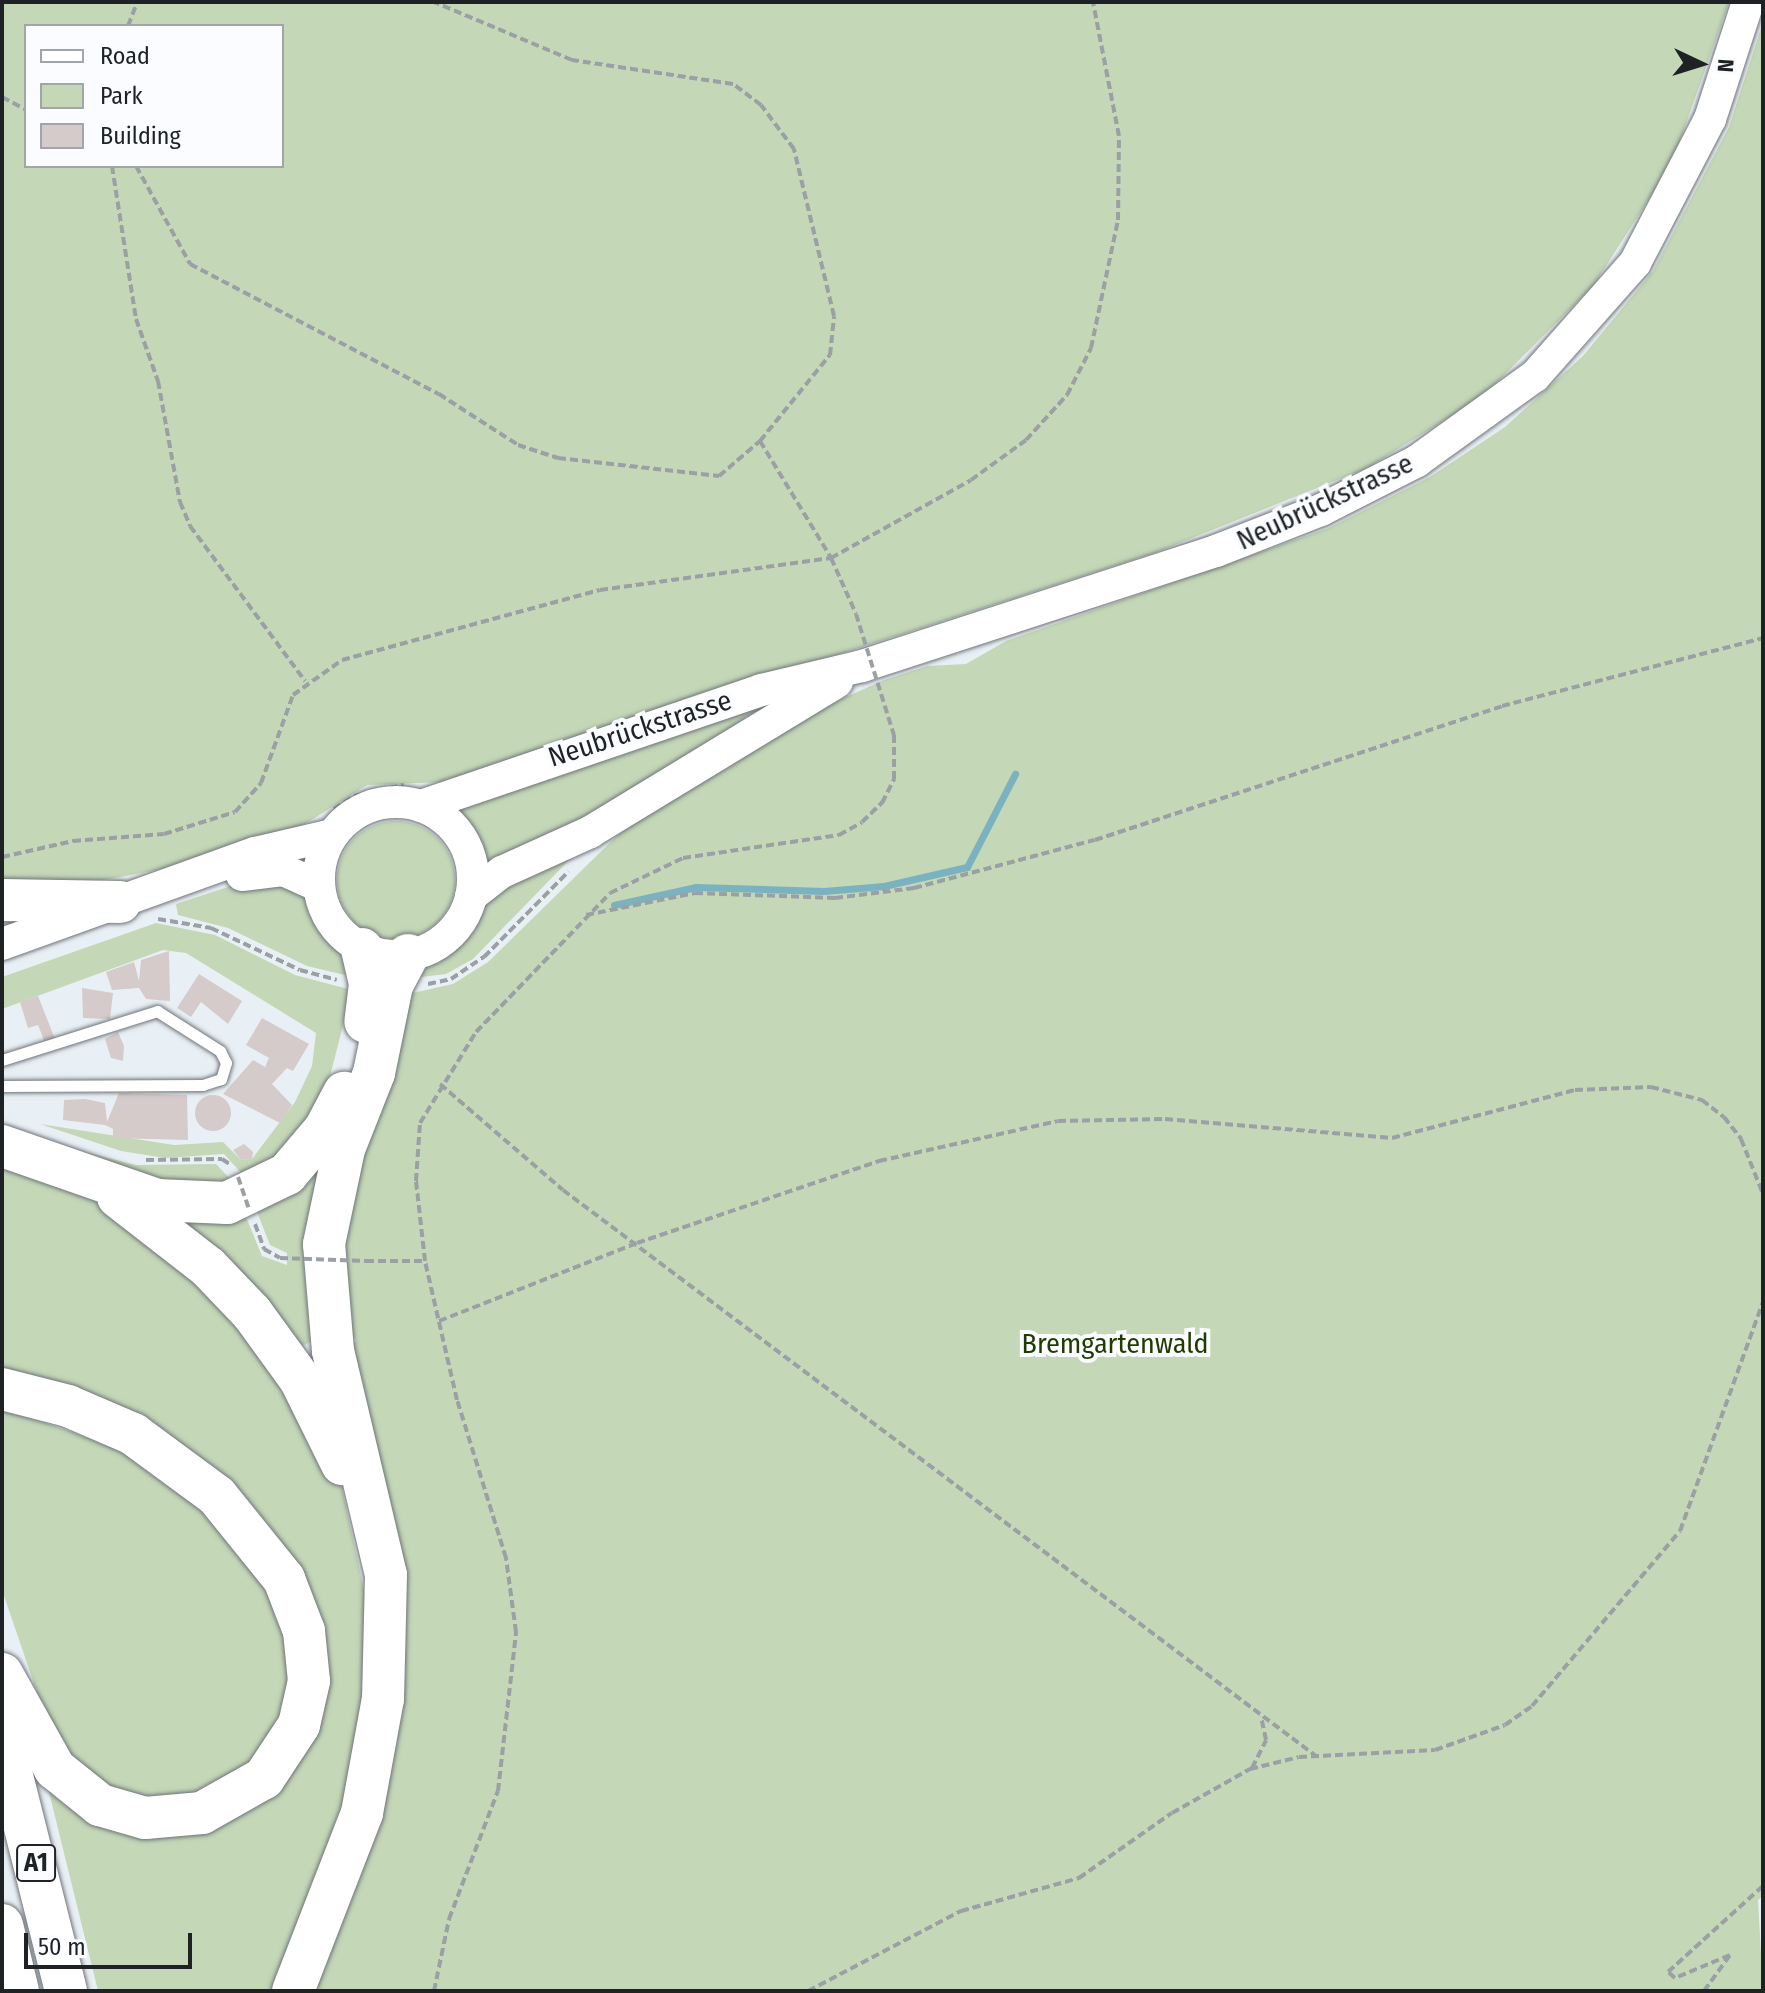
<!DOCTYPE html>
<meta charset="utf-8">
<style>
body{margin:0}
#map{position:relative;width:1765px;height:1993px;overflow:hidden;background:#e9f0f5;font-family:"Fira Sans Condensed",sans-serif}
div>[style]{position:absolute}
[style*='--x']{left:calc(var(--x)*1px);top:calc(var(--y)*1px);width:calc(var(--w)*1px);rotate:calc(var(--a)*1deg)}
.green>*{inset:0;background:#c4d7b7}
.round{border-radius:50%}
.stream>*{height:7px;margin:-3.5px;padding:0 3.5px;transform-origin:3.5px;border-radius:3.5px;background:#7ab2c0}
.building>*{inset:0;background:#d4cbca}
.path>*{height:4px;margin-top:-2px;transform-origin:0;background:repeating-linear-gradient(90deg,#9ba0a4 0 8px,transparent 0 12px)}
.roads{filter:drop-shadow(0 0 2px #6f7479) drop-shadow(0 0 2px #6f7479)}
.service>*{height:11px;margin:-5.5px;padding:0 5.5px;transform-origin:5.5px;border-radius:5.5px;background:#fff}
.secondary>*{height:32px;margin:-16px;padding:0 16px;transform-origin:16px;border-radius:16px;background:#fff}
.secondary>.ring{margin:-16px;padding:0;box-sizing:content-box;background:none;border:32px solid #fff;border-radius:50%}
.motorway>*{height:42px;margin:-21px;padding:0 21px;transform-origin:21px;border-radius:21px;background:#fff}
.path-bridge>*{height:4px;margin-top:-2px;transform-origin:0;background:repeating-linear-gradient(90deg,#9ba0a4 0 8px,transparent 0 12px)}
span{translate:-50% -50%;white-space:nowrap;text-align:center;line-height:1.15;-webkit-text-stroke:8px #fafcff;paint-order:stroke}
.shield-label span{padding:2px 6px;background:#fafcff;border:2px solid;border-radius:6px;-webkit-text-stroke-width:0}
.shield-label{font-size:26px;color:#1f2224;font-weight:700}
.street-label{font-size:28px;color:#1f2224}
.park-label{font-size:28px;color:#1f3b00}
.frame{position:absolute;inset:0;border:4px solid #1f2224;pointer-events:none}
.legend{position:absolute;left:24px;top:24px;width:260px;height:144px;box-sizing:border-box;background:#fafcff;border:2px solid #a2a5a7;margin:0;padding:10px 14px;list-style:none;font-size:24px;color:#1f2224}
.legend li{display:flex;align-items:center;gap:16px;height:40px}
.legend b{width:40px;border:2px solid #a2a5a7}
.north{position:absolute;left:1661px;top:24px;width:80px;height:80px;-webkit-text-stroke:6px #fafcff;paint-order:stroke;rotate:94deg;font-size:22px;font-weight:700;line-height:32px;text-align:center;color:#1f2224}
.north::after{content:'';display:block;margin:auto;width:28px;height:36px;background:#1f2224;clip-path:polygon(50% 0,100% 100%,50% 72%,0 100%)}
.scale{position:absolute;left:24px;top:1933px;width:168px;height:36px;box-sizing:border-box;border:4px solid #1f2224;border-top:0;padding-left:10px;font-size:24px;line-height:28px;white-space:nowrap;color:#1f2224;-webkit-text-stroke:6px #fafcff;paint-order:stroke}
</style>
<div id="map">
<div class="green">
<i style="clip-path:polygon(evenodd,2px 2px,1729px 2px,1672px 163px,1593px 286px,1482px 397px,1367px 468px,1157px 552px,442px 782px,367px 785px,305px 824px,200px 862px,88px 883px,2px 886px,2px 2px,26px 26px,282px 26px,282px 166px,26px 166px,26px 26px)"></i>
<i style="clip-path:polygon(1763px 22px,1763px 1896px,1758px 1900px,1763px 1991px,319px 1991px,314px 1978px,388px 1789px,404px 1683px,406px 1634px,347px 1357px,356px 1340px,347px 1329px,336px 1262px,357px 1189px,350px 1182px,408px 994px,453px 984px,488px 962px,627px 826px,704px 773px,729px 767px,725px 759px,782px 726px,884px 680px,927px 666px,966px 664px,1006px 641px,1329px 528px,1430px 477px,1505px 427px,1583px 356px,1653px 271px,1729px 127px)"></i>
<i style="clip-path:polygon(767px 703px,611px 810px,492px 869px,481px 864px,471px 834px,454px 815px,455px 801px)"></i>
<i class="round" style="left:337px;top:821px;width:118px;height:118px"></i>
<i style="clip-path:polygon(567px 853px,570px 859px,473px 959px,446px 974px,413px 978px,462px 939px,490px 894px)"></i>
<i style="clip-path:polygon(258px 877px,306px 894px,327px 932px,347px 951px,353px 977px,307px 966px,228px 928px,178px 915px,176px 904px)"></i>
<i style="clip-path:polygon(156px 923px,215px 935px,295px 975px,352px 990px,325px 1096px,278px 1159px,244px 1176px,224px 1154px,165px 1158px,121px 1151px,40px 1124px,174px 1145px,223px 1142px,241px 1160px,252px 1159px,295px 1102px,312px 1066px,316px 1033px,186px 953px,163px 950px,2px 1009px,2px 977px)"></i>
<i style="clip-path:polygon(323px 1147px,315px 1339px,303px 1346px,253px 1287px,155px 1212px,244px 1212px,262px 1256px,287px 1265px,287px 1253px,270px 1245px,255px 1207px)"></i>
<i style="clip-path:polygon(80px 1151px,136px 1165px,216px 1164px,232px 1181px,207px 1187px,165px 1183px)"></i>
<i style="clip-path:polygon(2px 1161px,106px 1204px,221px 1293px,342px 1488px,367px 1604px,361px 1756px,277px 1991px,98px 1991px,47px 1784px,175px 1828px,312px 1715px,256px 1525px,2px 1381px)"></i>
<i style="clip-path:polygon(2px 1408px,126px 1451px,210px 1512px,276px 1603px,291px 1659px,288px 1703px,252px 1764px,207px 1793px,152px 1800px,112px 1790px,73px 1762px,41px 1704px,2px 1590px)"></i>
</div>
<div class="stream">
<i style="--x:614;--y:905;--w:84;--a:-12.4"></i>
<i style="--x:696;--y:887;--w:128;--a:1.8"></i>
<i style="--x:824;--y:891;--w:60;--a:-4.8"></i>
<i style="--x:884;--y:886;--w:85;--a:-12.9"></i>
<i style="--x:967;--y:867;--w:105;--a:-62.7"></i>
</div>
<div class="building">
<i style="clip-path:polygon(169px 951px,170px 1001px,146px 999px,139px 988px,112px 990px,106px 972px,134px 962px,139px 981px,141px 960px)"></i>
<i style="clip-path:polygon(199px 974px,242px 1001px,228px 1024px,201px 1002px,191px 1017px,177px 1008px)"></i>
<i style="clip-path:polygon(82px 988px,113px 993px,110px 1019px,83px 1018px)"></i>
<i style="clip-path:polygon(38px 996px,55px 1039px,45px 1043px,38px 1025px,28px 1028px,20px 1002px)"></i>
<i style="clip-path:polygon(262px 1018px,309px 1044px,293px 1071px,287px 1068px,272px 1084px,292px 1105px,280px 1123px,223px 1094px,253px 1060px,265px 1067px,269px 1058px,246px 1045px)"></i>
<i style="clip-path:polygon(118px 1032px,124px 1046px,123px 1061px,111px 1058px,105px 1039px)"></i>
<i style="clip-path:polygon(119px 1093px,187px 1095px,188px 1140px,113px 1138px,113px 1129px,105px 1125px,63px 1120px,64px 1100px,85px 1099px,105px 1103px,107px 1122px)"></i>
<i class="round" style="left:195px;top:1095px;width:36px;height:36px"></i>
<i style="clip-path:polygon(244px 1144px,253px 1152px,252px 1159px,241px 1160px,233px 1150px)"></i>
</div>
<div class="path">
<i style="--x:128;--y:26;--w:26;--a:-69"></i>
<i style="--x:2;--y:97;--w:27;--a:28"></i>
<i style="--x:112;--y:166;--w:155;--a:81.1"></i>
<i style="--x:136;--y:319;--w:66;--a:70.5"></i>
<i style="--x:158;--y:381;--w:123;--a:79.7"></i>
<i style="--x:180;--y:502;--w:26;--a:67"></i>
<i style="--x:190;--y:526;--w:193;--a:53.4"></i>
<i style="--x:136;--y:166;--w:112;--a:61.1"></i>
<i style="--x:190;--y:264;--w:281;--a:27.6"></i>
<i style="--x:439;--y:394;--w:94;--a:32.8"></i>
<i style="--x:518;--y:445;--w:42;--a:18"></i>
<i style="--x:558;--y:458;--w:162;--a:6.4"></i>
<i style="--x:719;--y:476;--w:54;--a:-40.5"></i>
<i style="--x:760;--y:441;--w:111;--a:-50.9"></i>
<i style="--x:830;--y:355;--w:39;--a:-84"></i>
<i style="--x:834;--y:316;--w:172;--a:-103.5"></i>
<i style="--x:794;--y:149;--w:55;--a:-126.9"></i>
<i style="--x:761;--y:105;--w:35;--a:-143"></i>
<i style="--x:733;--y:84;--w:163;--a:-171.5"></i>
<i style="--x:572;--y:60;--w:150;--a:-157.2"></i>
<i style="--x:760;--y:441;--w:137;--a:58.7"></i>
<i style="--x:831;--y:558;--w:61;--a:65.9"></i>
<i style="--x:334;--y:809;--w:24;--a:-33"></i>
<i style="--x:354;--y:796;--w:51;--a:-12.4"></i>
<i style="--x:2;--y:857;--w:73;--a:-12.7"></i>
<i style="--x:73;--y:841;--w:91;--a:-4.4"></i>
<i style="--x:164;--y:834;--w:74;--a:-17.2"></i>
<i style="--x:235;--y:812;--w:39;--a:-48"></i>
<i style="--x:261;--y:783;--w:94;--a:-70"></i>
<i style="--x:293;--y:695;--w:60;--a:-35.5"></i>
<i style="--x:342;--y:660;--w:267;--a:-15.2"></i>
<i style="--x:600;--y:590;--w:233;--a:-7.9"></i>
<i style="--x:831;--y:558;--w:160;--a:-29.1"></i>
<i style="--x:971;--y:480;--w:68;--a:-36"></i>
<i style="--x:1026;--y:440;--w:61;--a:-47.7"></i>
<i style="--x:1067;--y:395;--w:53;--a:-62.9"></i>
<i style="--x:1091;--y:348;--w:131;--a:-78.1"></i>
<i style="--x:1118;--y:220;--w:84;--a:-89.3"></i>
<i style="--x:1119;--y:136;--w:136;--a:-101"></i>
<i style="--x:586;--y:915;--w:111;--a:-11.4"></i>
<i style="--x:695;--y:893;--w:140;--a:2"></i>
<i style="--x:835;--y:898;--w:80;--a:-7.2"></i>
<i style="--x:914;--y:888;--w:187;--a:-14.9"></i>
<i style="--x:1095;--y:840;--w:428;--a:-18.2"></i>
<i style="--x:1502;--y:706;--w:270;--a:-14.6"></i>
<i style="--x:158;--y:919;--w:54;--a:9.6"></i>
<i style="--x:211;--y:928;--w:98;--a:25.3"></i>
<i style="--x:300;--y:970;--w:38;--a:15"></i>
<i style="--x:428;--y:984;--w:24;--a:-12"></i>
<i style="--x:451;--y:979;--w:40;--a:-34"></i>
<i style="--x:484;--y:957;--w:120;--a:-45.3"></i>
<i style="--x:440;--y:1084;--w:162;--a:40.8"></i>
<i style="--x:563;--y:1190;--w:942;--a:36.93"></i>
<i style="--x:146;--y:1160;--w:76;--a:-0.8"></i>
<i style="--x:222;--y:1159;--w:11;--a:34"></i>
<i style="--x:255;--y:1224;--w:27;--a:70"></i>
<i style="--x:264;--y:1249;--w:18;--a:29"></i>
<i style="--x:366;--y:1261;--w:59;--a:0"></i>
<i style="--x:439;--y:1321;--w:213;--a:-21.5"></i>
<i style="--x:637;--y:1243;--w:256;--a:-18.7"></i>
<i style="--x:879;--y:1161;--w:183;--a:-12.6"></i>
<i style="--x:1058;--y:1121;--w:107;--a:-1.1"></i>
<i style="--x:1165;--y:1119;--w:228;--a:4.8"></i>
<i style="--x:1392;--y:1138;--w:189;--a:-14.7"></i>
<i style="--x:1575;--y:1090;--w:76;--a:-2.3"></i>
<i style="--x:1651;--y:1087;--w:53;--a:14.3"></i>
<i style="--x:1702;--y:1100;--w:28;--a:38"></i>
<i style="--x:1724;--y:1117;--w:28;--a:52"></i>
<i style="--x:1741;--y:1139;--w:59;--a:68.2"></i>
<i style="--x:1252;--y:1768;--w:31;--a:-63"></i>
<i style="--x:1266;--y:1740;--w:24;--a:-102"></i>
<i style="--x:434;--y:1991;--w:74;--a:-78.2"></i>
<i style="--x:449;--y:1919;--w:137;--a:-69.1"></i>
<i style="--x:498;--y:1791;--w:160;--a:-83.5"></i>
<i style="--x:516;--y:1632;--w:75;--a:-97.7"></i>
<i style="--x:506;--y:1558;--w:165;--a:-107.2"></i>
<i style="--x:457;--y:1400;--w:143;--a:-103"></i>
<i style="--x:425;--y:1261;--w:81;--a:-96.4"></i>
<i style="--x:416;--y:1181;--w:58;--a:-86.1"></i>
<i style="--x:420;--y:1123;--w:107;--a:-58.4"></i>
<i style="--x:476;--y:1032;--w:193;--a:-46"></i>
<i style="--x:610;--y:893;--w:81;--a:-25.6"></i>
<i style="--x:683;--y:858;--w:158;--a:-8.4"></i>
<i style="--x:839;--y:835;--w:26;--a:-29"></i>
<i style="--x:862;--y:822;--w:28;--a:-44"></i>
<i style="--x:882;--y:803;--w:27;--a:-63"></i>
<i style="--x:894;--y:779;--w:44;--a:-90"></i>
<i style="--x:808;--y:1991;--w:173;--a:-27.6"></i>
<i style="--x:961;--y:1911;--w:123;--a:-15.6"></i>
<i style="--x:1079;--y:1878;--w:113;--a:-35"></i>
<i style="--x:1172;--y:1813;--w:90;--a:-29.4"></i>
<i style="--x:1250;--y:1769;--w:50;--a:-13.8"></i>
<i style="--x:1299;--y:1757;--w:136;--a:-2.9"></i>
<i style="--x:1435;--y:1750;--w:74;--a:-19.7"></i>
<i style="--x:1505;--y:1725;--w:33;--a:-35"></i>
<i style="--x:1532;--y:1706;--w:229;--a:-49.8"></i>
<i style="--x:1680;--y:1531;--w:244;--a:-70.1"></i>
<i style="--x:1704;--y:1991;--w:44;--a:-54.2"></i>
<i style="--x:1730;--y:1955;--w:60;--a:157.3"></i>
<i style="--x:1675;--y:1978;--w:9;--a:-139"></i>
<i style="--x:1668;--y:1972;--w:128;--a:-42.2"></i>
</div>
<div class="roads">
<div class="service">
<i style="--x:2;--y:1060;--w:163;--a:-17.5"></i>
<i style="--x:157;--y:1011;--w:75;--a:32.4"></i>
<i style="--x:220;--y:1051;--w:13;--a:63"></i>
<i style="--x:226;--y:1063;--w:17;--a:107"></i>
<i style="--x:221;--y:1079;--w:19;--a:162"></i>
<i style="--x:203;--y:1085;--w:201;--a:179.7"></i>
</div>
<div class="secondary">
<i class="ring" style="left:319px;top:802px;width:122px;height:122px"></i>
<i style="--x:421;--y:806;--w:359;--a:-18.8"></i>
<i style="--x:761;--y:690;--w:104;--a:-13.4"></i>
<i style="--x:862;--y:666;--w:372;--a:-18"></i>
<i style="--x:1216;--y:551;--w:113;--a:-21.3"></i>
<i style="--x:1321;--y:510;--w:108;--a:-27"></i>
<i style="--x:1417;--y:461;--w:145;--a:-35.8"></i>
<i style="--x:1535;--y:376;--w:151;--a:-48.5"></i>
<i style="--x:1635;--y:263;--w:162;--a:-62.5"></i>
<i style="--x:1710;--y:119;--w:123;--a:-72"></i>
<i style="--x:242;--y:875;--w:41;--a:-7"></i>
<i style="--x:283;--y:870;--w:39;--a:24"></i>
<i style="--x:471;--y:896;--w:39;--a:-38"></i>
<i style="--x:502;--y:872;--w:97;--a:-24.4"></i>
<i style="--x:590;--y:832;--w:289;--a:-31.3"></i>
<i style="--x:2;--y:944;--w:269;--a:-19.8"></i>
<i style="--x:255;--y:853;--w:79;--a:-13.2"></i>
</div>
<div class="motorway">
<i style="--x:2;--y:900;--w:118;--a:1"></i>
<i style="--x:362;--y:949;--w:36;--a:77"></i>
<i style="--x:370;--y:984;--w:38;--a:97"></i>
<i style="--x:2;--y:1146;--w:164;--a:19.2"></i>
<i style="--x:157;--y:1200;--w:70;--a:2.5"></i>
<i style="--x:227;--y:1203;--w:67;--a:-25.8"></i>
<i style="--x:287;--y:1174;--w:59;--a:-49.8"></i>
<i style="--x:325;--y:1129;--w:41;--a:-62.2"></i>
<i style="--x:118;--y:1197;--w:114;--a:37.9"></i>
<i style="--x:208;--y:1267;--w:64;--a:46.3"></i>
<i style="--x:252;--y:1313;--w:82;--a:54"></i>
<i style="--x:300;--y:1379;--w:95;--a:63.7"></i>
<i style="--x:2;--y:1389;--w:68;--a:14.4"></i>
<i style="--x:68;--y:1406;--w:71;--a:23.3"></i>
<i style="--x:133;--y:1434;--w:104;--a:36.4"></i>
<i style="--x:217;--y:1496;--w:107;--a:51.1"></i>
<i style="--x:284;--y:1579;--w:56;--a:69"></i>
<i style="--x:304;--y:1631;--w:50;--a:84.3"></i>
<i style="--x:309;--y:1681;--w:45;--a:102.8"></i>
<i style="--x:299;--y:1725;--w:64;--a:123.4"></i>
<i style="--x:264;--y:1778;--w:71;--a:150.6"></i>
<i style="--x:202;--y:1813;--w:57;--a:175"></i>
<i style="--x:145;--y:1818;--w:47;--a:-163.9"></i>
<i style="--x:100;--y:1805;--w:58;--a:-141.3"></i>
<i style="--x:55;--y:1769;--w:109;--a:-119.2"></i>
<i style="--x:2;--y:1736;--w:263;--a:75.9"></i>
<i style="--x:2;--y:1925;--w:68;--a:76.4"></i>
<i style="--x:293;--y:1991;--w:191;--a:-68.8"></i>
<i style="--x:362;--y:1813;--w:116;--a:-79.6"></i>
<i style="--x:383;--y:1699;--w:124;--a:-88.6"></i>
<i style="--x:386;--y:1575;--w:230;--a:-103.3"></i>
<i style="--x:333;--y:1351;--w:107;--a:-94.8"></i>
<i style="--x:324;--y:1244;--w:97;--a:-78.1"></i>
<i style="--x:344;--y:1149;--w:82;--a:-68.5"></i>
<i style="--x:374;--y:1073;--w:90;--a:-78.4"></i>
<i style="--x:392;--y:985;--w:34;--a:-62"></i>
</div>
</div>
<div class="path-bridge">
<i style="--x:856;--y:614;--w:127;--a:72.6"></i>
<i style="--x:238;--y:1177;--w:36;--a:71"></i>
<i style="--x:280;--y:1258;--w:86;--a:2"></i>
</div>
<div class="shield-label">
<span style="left:36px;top:1863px">A1</span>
</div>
<div class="street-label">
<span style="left:1325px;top:502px;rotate:-25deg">Neubrückstrasse</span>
<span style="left:640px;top:729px;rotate:-18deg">Neubrückstrasse</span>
</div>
<div class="park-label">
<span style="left:1115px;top:1344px">Bremgartenwald</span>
</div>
<div class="frame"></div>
<ul class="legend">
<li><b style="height:10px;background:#fff"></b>Road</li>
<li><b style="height:22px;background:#c4d7b7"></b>Park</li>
<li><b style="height:22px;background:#d4cbca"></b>Building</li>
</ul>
<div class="north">N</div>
<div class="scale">50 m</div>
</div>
